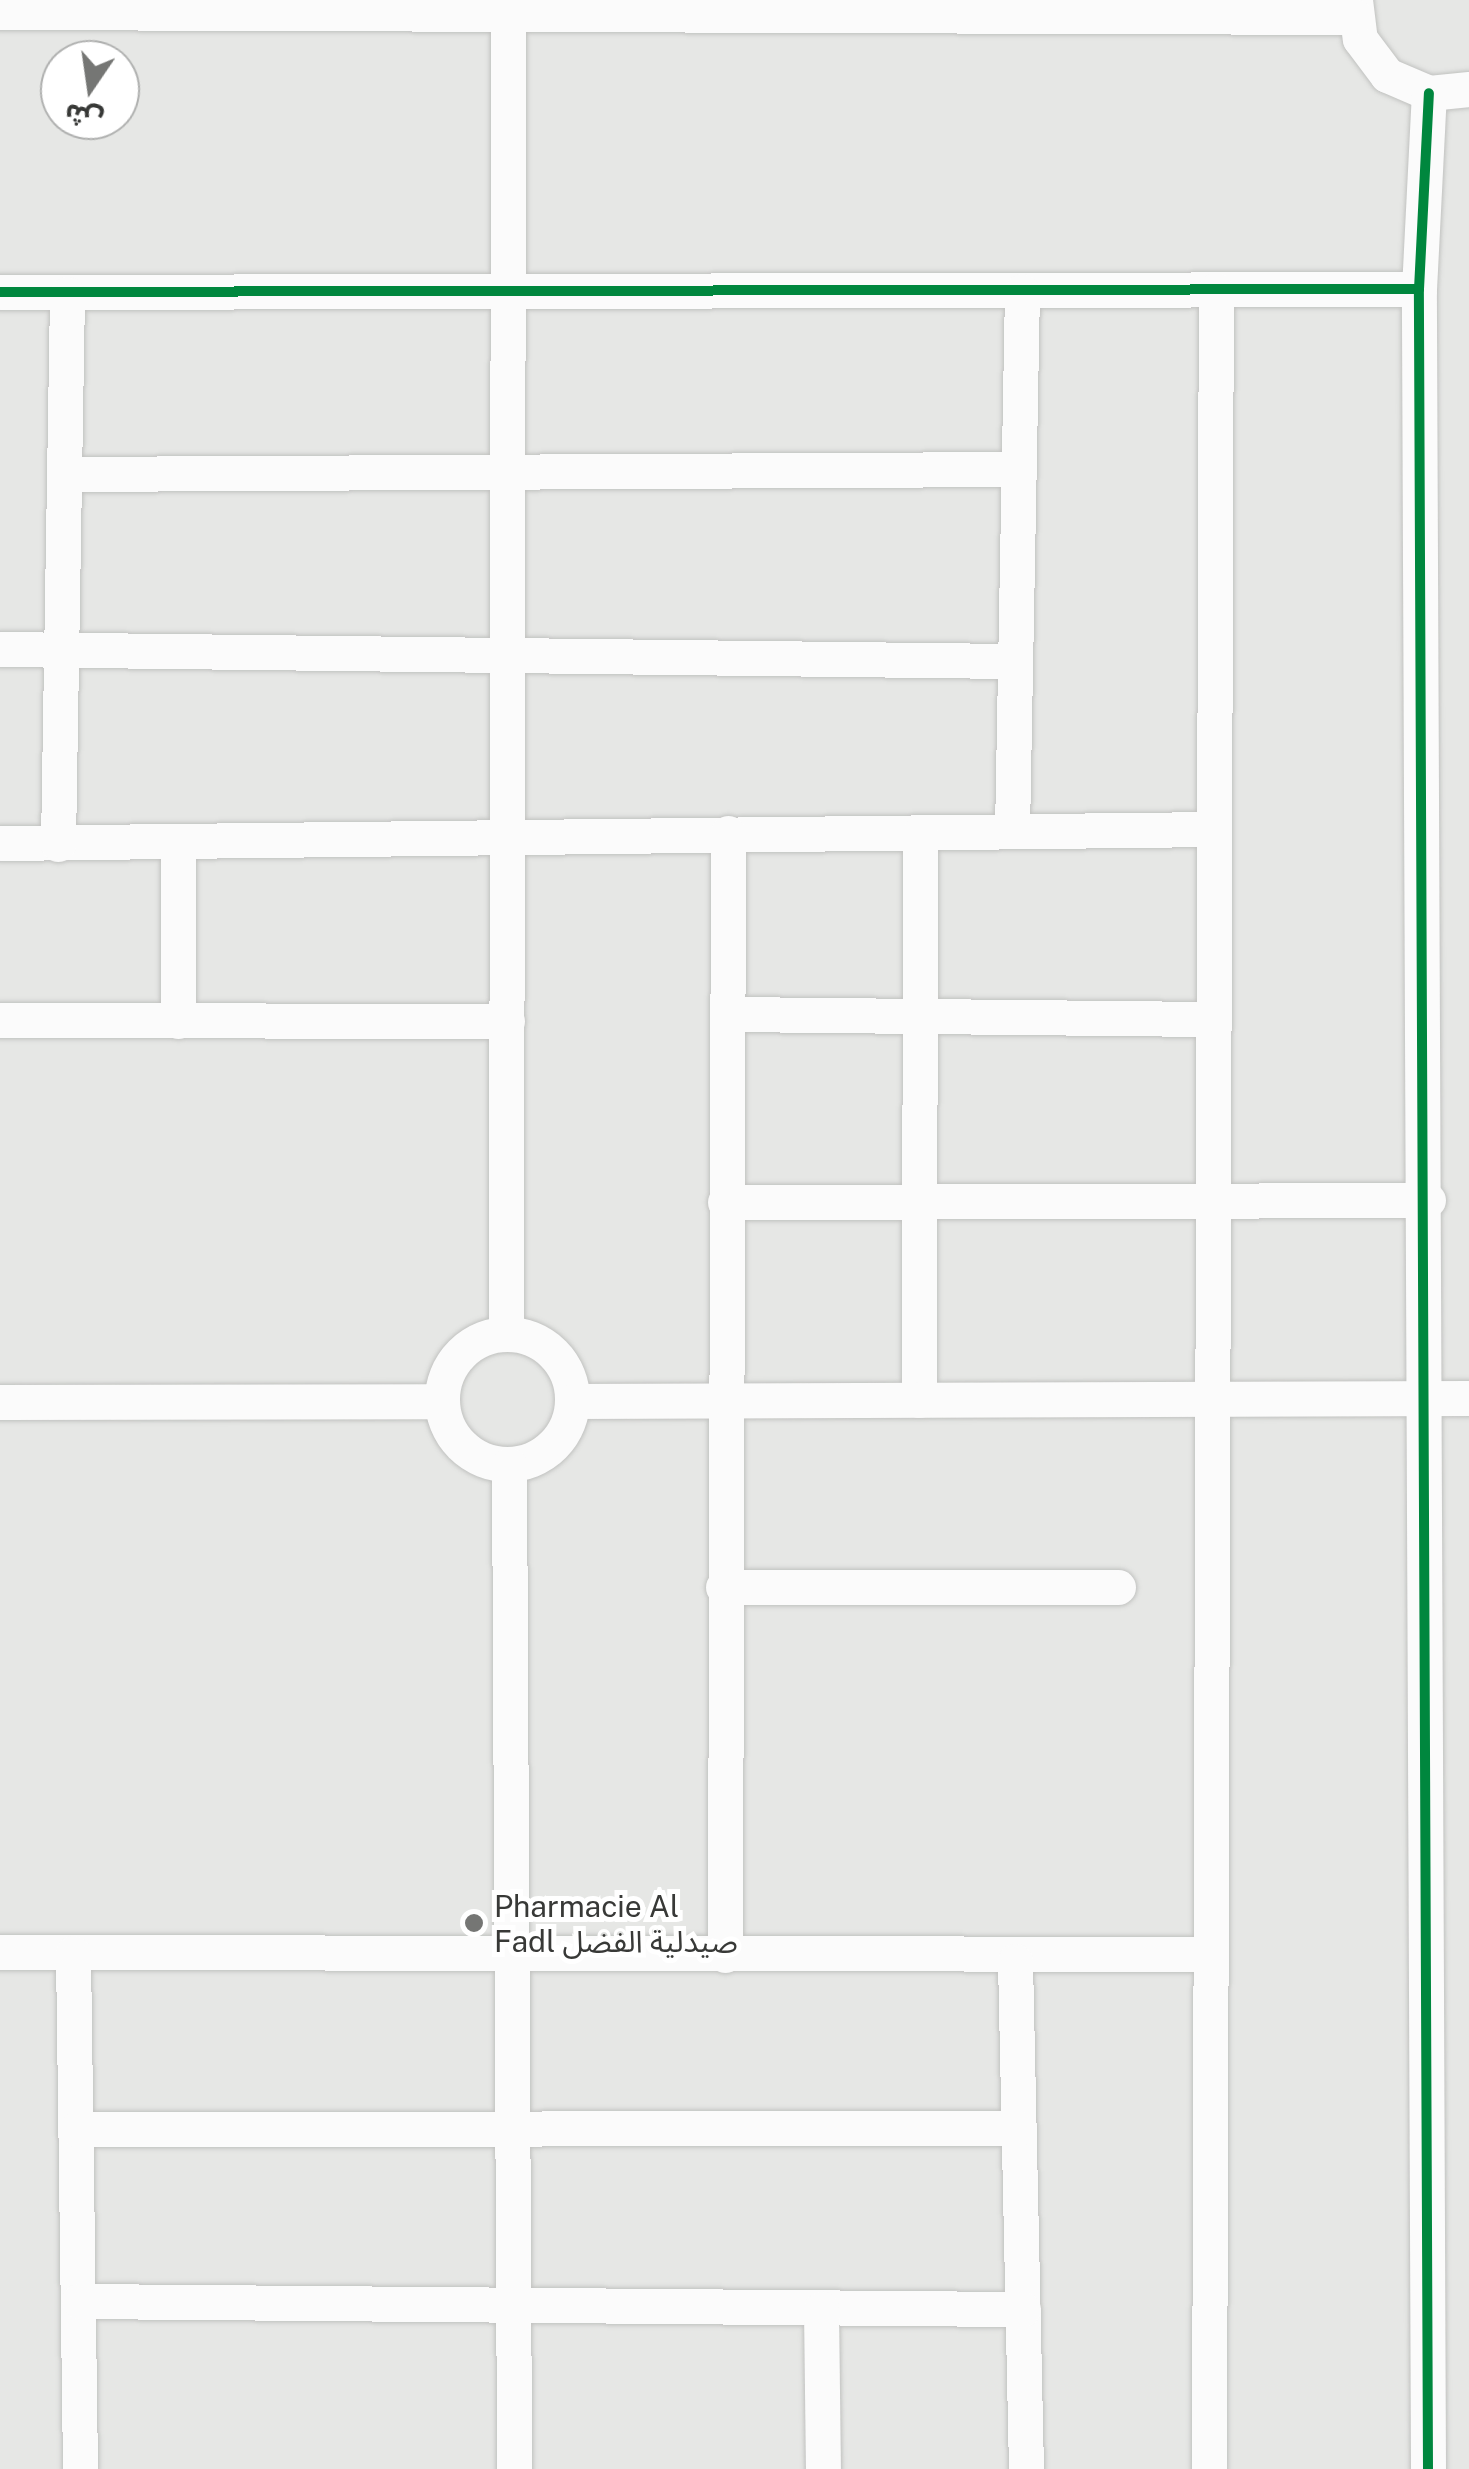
<!DOCTYPE html>
<meta charset="utf-8">
<style>
body{margin:0}
#map{position:relative;width:1469px;height:2469px;overflow:hidden;background:#e6e7e5;font-family:"Public Sans","Noto Sans Arabic",sans-serif}
div>[style]{position:absolute}
[style*='--x']{left:calc(var(--x)*1px);top:calc(var(--y)*1px);width:calc(var(--w)*1px);rotate:calc(var(--a)*1deg)}
.roads{filter:drop-shadow(0 0 2px #c1c2c0) drop-shadow(0 0 2px #c1c2c0)}
.minor>*{height:35px;margin:-17.5px;padding:0 17.5px;transform-origin:17.5px;border-radius:17.5px;background:#fbfbfb}
.minor>.ring{margin:-17.5px;padding:0;box-sizing:content-box;background:none;border:35px solid #fbfbfb;border-radius:50%}
.cycleway>*{height:10px;margin:-5px;padding:0 5px;transform-origin:5px;border-radius:5px;background:#00873e}
.dots>*{width:28px;height:28px;translate:-50% -50%;box-sizing:border-box;border:5px solid #fff;border-radius:50%}
span{translate:-50% -50%;white-space:nowrap;text-align:center;line-height:1.15;-webkit-text-stroke:10px #fff;paint-order:stroke}
.poi-label{font-size:30px;color:#383937}
.left{translate:0 -50%;text-align:left}
.north{position:absolute;left:40px;top:40px;width:100px;height:100px;box-sizing:border-box;background:#fff;border:2px solid #afb0af;border-radius:50%;rotate:193deg;font-size:28px;font-weight:700;line-height:40px;text-align:center;color:#383937}
.north::after{content:'';display:block;margin:auto;width:35px;height:45px;background:#757674;clip-path:polygon(50% 0,100% 100%,50% 72%,0 100%)}
</style>
<div id="map">
<div class="roads">
<div class="minor">
<i style="--x:1355;--y:0;--w:39;--a:83"></i>
<i style="--x:1360;--y:39;--w:45;--a:53.1"></i>
<i style="--x:1387;--y:75;--w:46;--a:23.2"></i>
<i style="--x:1429;--y:93;--w:40;--a:-5.7"></i>
<i style="--x:0;--y:12;--w:1355;--a:0.21"></i>
<i style="--x:0;--y:292;--w:1419;--a:-0.12"></i>
<i style="--x:64;--y:474;--w:955;--a:-0.3"></i>
<i style="--x:0;--y:649;--w:1015;--a:0.68"></i>
<i style="--x:1012;--y:831;--w:540;--a:-88.94"></i>
<i style="--x:178;--y:842;--w:179;--a:90"></i>
<i style="--x:0;--y:843;--w:1214;--a:-0.66"></i>
<i style="--x:58;--y:844;--w:550;--a:-89.06"></i>
<i style="--x:731;--y:1014;--w:482;--a:0.6"></i>
<i style="--x:0;--y:1020;--w:507;--a:0.11"></i>
<i style="--x:725;--y:1202;--w:703;--a:-0.16"></i>
<i style="--x:506;--y:1333;--w:1333;--a:-89.91"></i>
<i class="ring" style="left:442px;top:1334px;width:95px;height:95px"></i>
<i style="--x:919;--y:1400;--w:567;--a:-89.9"></i>
<i style="--x:573;--y:1401;--w:896;--a:-0.19"></i>
<i style="--x:0;--y:1402;--w:441;--a:-0.1"></i>
<i style="--x:509;--y:1465;--w:1004;--a:89.71"></i>
<i style="--x:723;--y:1587;--w:395;--a:0"></i>
<i style="--x:0;--y:1952;--w:1210;--a:0.09"></i>
<i style="--x:73;--y:1953;--w:516;--a:89.22"></i>
<i style="--x:725;--y:1955;--w:1122;--a:-89.85"></i>
<i style="--x:1015;--y:1961;--w:508;--a:88.76"></i>
<i style="--x:77;--y:2129;--w:941;--a:-0.06"></i>
<i style="--x:79;--y:2301;--w:944;--a:0.49"></i>
<i style="--x:821;--y:2309;--w:160;--a:89.3"></i>
<i style="--x:1209;--y:2469;--w:2179;--a:-89.82"></i>
<i style="--x:1428;--y:2469;--w:2180;--a:-90.24"></i>
<i style="--x:1419;--y:289;--w:196;--a:-87.1"></i>
</div>
</div>
<div class="cycleway">
<i style="--x:0;--y:292;--w:1419;--a:-0.12"></i>
<i style="--x:1428;--y:2469;--w:2180;--a:-90.24"></i>
<i style="--x:1419;--y:289;--w:196;--a:-87.1"></i>
</div>
<div class="dots">
<i style="left:474px;top:1923px;background:#757674"></i>
</div>
<div class="poi-label">
<span class="left" style="left:494px;top:1923px">Pharmacie Al<br>Fadl صيدلية الفضل</span>
</div>
<div class="north">ش</div>
</div>
